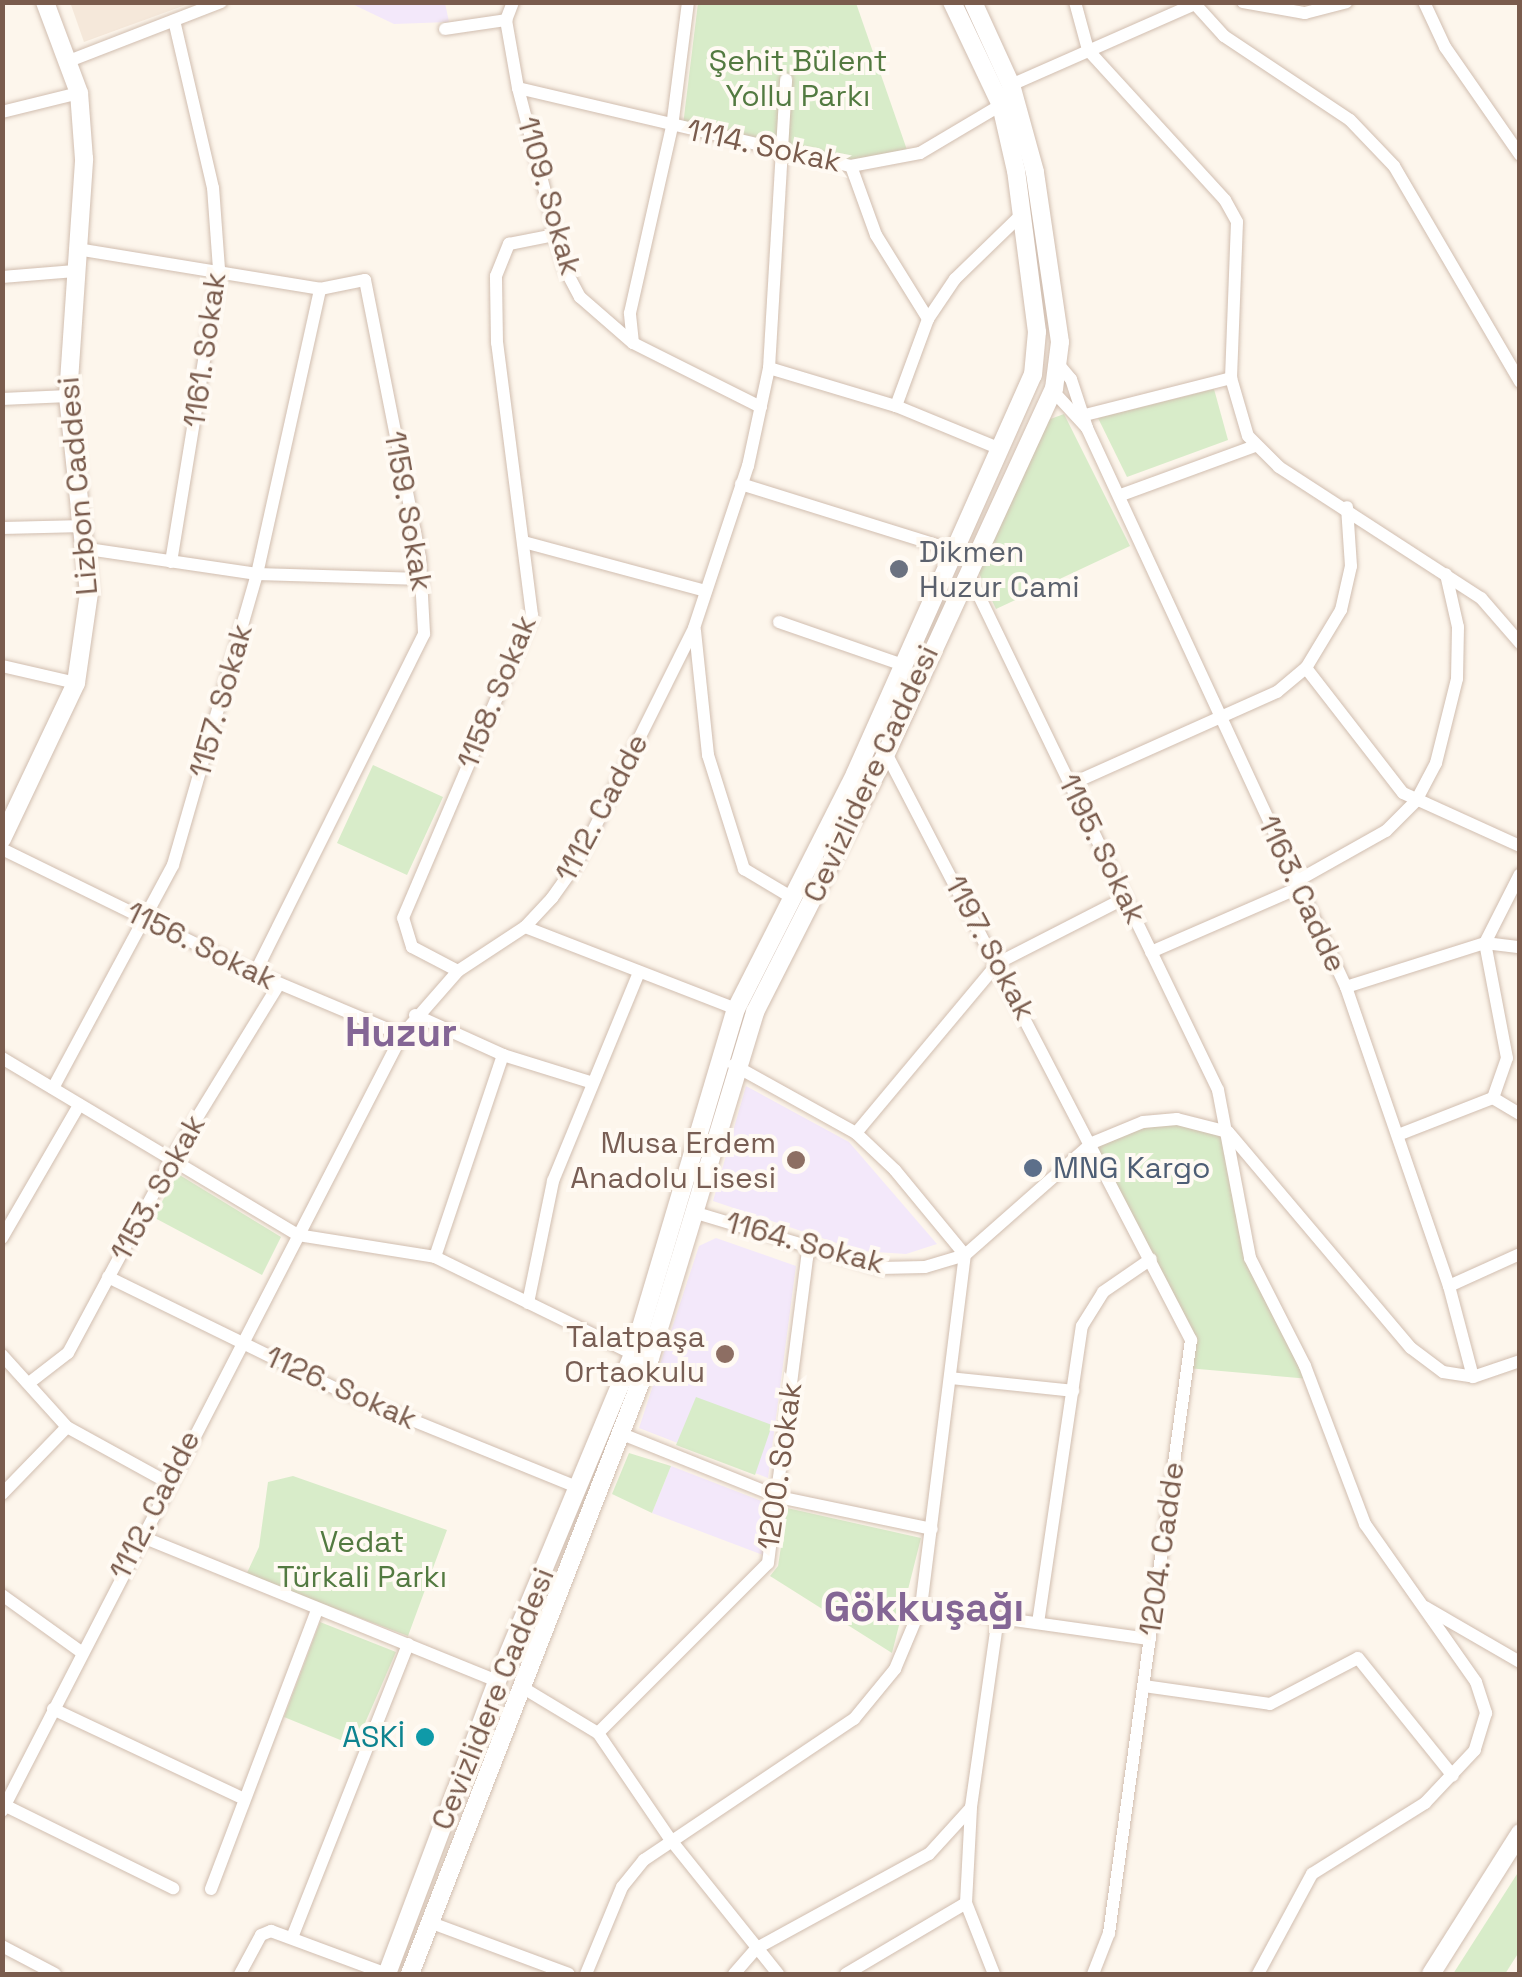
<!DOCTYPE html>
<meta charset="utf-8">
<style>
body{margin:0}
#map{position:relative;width:1522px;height:1977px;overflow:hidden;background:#fdf6ec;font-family:"Space Grotesk",sans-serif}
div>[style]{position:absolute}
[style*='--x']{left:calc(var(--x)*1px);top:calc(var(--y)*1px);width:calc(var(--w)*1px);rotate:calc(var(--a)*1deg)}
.residential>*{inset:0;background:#f5e8da}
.education>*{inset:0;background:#f3e8fa}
.green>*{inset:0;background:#d8ecc9}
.roads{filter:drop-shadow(0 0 2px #d1beb0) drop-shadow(0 0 2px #d1beb0)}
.minor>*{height:12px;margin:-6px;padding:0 6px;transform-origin:6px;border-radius:6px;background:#fff}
.tertiary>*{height:18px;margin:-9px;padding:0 9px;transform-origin:9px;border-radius:9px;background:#fff}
.secondary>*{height:18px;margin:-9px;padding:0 9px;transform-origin:9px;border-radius:9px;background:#fff}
.dots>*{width:28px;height:28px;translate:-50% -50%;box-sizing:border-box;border:5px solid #fffaf3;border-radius:50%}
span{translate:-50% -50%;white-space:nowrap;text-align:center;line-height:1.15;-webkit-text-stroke:8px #fffaf3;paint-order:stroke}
.park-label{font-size:30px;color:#537a41}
.street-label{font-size:30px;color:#7a5c4d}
.worship-label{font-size:30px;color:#5b616d}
.left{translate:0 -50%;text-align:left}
.education-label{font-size:30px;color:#785e54}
.right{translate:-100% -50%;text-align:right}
.service-label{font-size:30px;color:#4e5e75}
.culture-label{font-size:30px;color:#0d838f}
.district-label{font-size:40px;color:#846695;font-weight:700}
.frame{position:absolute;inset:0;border:5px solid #7a5c4d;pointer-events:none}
</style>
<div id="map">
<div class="residential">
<i style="clip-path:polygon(70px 2px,191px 2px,191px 3px,84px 42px)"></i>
</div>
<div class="education">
<i style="clip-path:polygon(350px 3px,445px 3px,449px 22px,394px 24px)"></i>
<i style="clip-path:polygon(746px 1086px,849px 1142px,937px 1244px,906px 1254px,860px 1251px,713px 1201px)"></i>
<i style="clip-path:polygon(716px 1238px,796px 1266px,768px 1478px,639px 1428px,699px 1246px)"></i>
<i style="clip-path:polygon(671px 1466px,769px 1504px,763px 1555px,652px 1513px)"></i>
</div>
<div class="green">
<i style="clip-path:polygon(698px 3px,856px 3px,907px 150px,850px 160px,683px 125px)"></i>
<i style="clip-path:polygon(1214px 389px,1228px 440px,1127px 477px,1098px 418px)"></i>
<i style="clip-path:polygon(1064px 414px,1130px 546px,996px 609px,977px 569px,1045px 421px)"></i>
<i style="clip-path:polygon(373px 765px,443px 797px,407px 875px,337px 843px)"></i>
<i style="clip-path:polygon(1177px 1119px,1228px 1132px,1250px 1258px,1310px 1379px,1187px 1368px,1191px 1341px,1092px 1143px)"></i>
<i style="clip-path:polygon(178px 1174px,281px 1237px,262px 1275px,153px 1217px)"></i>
<i style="clip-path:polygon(696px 1397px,772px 1425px,755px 1475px,676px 1445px)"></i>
<i style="clip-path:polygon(629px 1453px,671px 1466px,652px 1513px,612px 1494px)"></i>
<i style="clip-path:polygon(293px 1476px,447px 1530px,408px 1636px,246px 1575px,259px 1547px,268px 1482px)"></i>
<i style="clip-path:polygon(787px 1508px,921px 1538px,892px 1653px,770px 1576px,778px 1566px)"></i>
<i style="clip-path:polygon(320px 1622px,396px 1652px,355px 1746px,284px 1717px)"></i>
<i style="clip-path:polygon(1519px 1871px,1519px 1952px,1505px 1974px,1453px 1974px)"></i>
</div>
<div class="roads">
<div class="minor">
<i style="--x:513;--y:2;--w:19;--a:111"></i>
<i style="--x:506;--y:20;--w:69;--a:80"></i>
<i style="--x:518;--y:88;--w:187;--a:75.4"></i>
<i style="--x:565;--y:269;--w:32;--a:62"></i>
<i style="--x:580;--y:297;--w:70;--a:41"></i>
<i style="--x:633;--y:343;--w:143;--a:26.6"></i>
<i style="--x:1075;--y:2;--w:50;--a:74.8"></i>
<i style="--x:1088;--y:50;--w:203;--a:47.6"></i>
<i style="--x:1225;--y:200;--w:25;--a:61"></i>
<i style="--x:1237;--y:222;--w:156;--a:92.2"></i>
<i style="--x:1231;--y:378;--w:60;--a:73.7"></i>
<i style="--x:1248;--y:436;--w:44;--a:45"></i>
<i style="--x:1279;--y:467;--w:241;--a:33"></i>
<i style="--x:1481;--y:598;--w:60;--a:49.1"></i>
<i style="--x:1243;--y:2;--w:63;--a:10.1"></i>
<i style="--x:1305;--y:13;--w:43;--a:-14.7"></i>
<i style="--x:1424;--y:2;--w:50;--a:65"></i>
<i style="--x:1445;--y:47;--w:131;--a:55.2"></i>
<i style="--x:445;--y:29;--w:62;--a:-8.4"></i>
<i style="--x:69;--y:61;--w:163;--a:-21.2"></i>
<i style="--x:1011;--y:85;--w:201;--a:-23.8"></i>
<i style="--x:1195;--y:4;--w:43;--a:47.8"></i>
<i style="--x:1224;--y:36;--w:151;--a:33.7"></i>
<i style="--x:1350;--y:120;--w:64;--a:46.3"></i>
<i style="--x:1394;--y:166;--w:250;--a:59.7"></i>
<i style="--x:518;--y:88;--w:342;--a:13.2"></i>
<i style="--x:851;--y:166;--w:70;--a:-10.7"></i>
<i style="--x:920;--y:153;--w:94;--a:-30.7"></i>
<i style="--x:2;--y:112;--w:79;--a:-13.9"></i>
<i style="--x:851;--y:166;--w:73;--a:70.1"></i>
<i style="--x:876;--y:235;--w:99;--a:58.2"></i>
<i style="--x:77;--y:249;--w:246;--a:9.3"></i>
<i style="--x:320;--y:289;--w:46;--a:-11.3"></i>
<i style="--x:365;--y:280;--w:284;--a:78.8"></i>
<i style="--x:420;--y:559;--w:75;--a:86.9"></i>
<i style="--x:424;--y:634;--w:379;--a:116.5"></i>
<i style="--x:2;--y:277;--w:73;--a:-4.7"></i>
<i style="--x:633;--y:343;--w:30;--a:-96"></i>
<i style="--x:630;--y:313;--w:191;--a:-77.3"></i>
<i style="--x:672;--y:127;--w:126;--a:-82.7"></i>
<i style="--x:1060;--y:366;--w:17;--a:50"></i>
<i style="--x:1071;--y:379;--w:52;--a:71.9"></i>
<i style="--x:1087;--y:428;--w:616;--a:65.14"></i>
<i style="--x:1346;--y:987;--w:316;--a:71"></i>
<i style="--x:1449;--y:1286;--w:94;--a:75.2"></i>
<i style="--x:769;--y:368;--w:133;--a:16.7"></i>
<i style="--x:896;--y:406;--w:110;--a:22.4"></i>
<i style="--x:1053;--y:391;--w:50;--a:47.4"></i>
<i style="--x:2;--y:399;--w:66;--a:-2.6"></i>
<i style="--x:896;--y:406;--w:93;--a:-69.8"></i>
<i style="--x:928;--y:319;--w:48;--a:-56"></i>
<i style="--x:955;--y:279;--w:93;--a:-44.1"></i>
<i style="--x:1085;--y:415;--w:151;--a:-14.2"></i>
<i style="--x:741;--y:484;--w:219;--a:17.3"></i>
<i style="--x:1121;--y:495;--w:143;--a:-20.1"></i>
<i style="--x:2;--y:528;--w:83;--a:-1.4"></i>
<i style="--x:524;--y:542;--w:188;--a:15.1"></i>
<i style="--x:88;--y:549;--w:171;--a:8.4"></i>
<i style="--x:257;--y:574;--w:165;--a:1.7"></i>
<i style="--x:171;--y:562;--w:297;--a:-80.7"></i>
<i style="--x:219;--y:269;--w:81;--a:-94.2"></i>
<i style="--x:213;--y:188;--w:172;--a:-103.1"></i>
<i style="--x:968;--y:573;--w:574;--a:64.19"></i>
<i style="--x:1218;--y:1090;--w:171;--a:79.2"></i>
<i style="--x:1250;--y:1258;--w:121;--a:63"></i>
<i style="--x:1305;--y:1366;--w:169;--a:69.2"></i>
<i style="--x:1365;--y:1524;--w:193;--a:54.9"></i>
<i style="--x:1476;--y:1682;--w:33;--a:72"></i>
<i style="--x:1486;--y:1713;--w:39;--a:107"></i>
<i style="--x:1475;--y:1750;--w:73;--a:133.3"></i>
<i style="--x:1425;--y:1803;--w:133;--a:147.9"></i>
<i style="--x:1312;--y:1874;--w:114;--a:118.4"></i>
<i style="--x:779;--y:622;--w:131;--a:19.1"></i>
<i style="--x:695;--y:631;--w:125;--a:84"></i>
<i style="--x:708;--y:755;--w:120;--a:72.5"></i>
<i style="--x:744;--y:869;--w:55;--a:30.8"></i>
<i style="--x:2;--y:666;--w:76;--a:12.9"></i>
<i style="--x:1306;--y:668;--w:158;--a:52.2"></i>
<i style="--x:1403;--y:793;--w:128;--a:24.4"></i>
<i style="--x:886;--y:753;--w:662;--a:62.54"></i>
<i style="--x:1191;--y:1340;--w:599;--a:97.87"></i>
<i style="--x:1109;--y:1933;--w:44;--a:111.3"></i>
<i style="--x:1071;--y:784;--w:226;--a:-24.1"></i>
<i style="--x:1277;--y:692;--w:38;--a:-40"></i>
<i style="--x:1306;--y:668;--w:68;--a:-58.9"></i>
<i style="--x:1341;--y:610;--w:45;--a:-77.2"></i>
<i style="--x:1351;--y:566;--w:59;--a:-93.9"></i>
<i style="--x:2;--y:849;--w:282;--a:26.1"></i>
<i style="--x:255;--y:973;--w:160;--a:22.9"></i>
<i style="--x:1295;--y:882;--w:104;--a:-29.3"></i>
<i style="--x:1386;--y:831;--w:42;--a:-45"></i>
<i style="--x:1416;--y:801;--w:43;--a:-62.2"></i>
<i style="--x:1436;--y:763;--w:87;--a:-76"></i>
<i style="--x:1457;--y:679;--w:52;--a:-88.9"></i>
<i style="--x:1458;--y:627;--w:54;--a:-102.8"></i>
<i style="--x:525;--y:927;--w:226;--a:21.2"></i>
<i style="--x:1151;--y:952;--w:160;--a:-23.5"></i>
<i style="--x:458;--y:971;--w:52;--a:-152.4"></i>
<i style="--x:412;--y:947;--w:30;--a:-107"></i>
<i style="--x:403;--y:918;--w:329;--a:-66.9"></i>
<i style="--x:532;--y:615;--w:274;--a:-97.3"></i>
<i style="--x:497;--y:343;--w:67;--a:-90.9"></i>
<i style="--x:496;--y:276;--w:35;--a:-68"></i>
<i style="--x:509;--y:244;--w:47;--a:-11.1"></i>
<i style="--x:1346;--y:987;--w:146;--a:-17.6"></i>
<i style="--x:1485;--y:943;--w:35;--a:7"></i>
<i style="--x:415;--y:1015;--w:97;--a:24.4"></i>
<i style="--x:503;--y:1055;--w:91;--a:17.2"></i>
<i style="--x:2;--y:1058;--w:345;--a:30.9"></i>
<i style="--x:298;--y:1235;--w:139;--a:9.1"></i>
<i style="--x:435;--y:1257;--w:220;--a:26.1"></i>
<i style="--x:53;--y:1088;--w:253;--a:-61.7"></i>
<i style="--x:173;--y:865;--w:303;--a:-73.9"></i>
<i style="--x:257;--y:574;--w:292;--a:-77.5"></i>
<i style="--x:1493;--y:1098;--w:31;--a:31"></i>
<i style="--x:856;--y:1133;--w:222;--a:-50.1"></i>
<i style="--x:998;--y:963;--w:143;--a:-27.1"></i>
<i style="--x:1230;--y:1134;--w:280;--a:49.8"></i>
<i style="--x:1411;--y:1348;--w:40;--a:37"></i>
<i style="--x:1443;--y:1372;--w:30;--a:9"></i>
<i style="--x:1473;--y:1377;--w:50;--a:-18.8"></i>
<i style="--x:1398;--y:1135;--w:102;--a:-21.3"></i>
<i style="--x:1493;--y:1098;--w:42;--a:-70.7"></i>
<i style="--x:1507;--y:1058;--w:117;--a:-100.8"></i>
<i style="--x:1485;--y:943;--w:77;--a:-63.1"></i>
<i style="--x:693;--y:1212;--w:195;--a:16.7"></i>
<i style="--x:880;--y:1268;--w:45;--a:-1.3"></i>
<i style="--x:925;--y:1267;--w:42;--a:-16.7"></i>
<i style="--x:965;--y:1255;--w:169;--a:-41.4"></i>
<i style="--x:1092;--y:1143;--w:55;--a:-22.4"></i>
<i style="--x:1143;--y:1122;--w:34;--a:-5"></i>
<i style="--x:1177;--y:1119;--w:53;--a:14.3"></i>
<i style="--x:2;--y:1238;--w:154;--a:-59.9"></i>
<i style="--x:435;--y:1257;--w:213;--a:-71.4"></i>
<i style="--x:108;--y:1277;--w:262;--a:26.1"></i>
<i style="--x:343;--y:1392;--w:255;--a:22.1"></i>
<i style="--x:1449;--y:1286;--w:78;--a:-24.3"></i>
<i style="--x:528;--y:1303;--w:125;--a:-78.4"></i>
<i style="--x:553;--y:1181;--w:226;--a:-67.6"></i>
<i style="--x:2;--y:1355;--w:97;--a:47.9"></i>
<i style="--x:67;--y:1427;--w:114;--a:28.8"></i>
<i style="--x:950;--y:1378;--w:124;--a:6"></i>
<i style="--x:29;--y:1383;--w:49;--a:-37.6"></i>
<i style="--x:68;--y:1353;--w:222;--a:-61.8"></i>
<i style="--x:173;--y:1157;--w:203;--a:-58.5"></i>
<i style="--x:622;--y:1434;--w:169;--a:21.9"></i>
<i style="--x:779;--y:1497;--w:156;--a:11.8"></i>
<i style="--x:2;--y:1494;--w:93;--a:-45.9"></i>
<i style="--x:140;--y:1536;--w:385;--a:22.1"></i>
<i style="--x:2;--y:1595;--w:97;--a:35.8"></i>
<i style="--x:921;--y:1607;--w:231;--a:8"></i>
<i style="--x:1425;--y:1607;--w:110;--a:30.1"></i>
<i style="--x:1038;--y:1623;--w:300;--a:-81.6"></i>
<i style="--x:1082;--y:1326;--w:40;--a:-58"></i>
<i style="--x:1103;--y:1292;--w:58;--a:-34.5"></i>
<i style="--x:520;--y:1686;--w:91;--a:31.1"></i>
<i style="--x:598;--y:1733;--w:128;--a:55.8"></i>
<i style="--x:670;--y:1839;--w:173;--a:51.3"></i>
<i style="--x:1144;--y:1686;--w:127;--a:8.1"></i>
<i style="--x:1270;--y:1704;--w:99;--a:-27.6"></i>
<i style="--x:1358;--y:1658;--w:151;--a:51.2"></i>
<i style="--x:53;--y:1709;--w:211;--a:25.2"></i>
<i style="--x:598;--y:1733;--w:240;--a:-45"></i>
<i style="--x:768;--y:1563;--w:316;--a:-82.7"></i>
<i style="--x:2;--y:1804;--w:191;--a:26.2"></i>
<i style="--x:2;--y:1811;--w:873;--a:-62.73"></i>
<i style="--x:402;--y:1035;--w:85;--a:-48.8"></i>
<i style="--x:458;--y:971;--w:80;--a:-33.3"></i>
<i style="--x:525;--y:927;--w:40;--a:-47"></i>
<i style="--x:552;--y:898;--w:43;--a:-54.5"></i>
<i style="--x:577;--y:863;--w:263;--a:-63.5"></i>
<i style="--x:694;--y:628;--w:171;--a:-71.6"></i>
<i style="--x:748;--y:466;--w:100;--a:-77.9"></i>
<i style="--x:769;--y:368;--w:289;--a:-86.6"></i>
<i style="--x:211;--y:1889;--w:296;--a:-69.2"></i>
<i style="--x:429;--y:1922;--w:149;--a:20.4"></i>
<i style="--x:293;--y:1935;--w:313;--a:-68.4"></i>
<i style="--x:2;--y:1946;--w:60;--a:27.8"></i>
<i style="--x:240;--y:1974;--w:44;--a:-61.7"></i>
<i style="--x:261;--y:1935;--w:11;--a:-22"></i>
<i style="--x:271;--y:1931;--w:124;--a:20.3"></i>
<i style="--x:586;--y:1974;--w:94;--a:-67.5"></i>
<i style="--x:622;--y:1887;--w:35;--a:-51"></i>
<i style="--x:644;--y:1860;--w:253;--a:-33.9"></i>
<i style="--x:854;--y:1719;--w:65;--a:-50.6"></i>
<i style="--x:895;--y:1669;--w:67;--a:-67.2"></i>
<i style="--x:921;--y:1607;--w:355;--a:-82.9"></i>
<i style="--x:965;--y:1255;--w:110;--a:-129.5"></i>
<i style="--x:895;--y:1170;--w:54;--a:-136.5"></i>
<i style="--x:856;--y:1133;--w:140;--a:-150.9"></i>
<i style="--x:734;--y:1974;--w:35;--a:-49"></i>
<i style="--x:757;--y:1948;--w:196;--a:-28.7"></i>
<i style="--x:929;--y:1854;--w:61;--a:-47.7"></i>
<i style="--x:846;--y:1974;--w:139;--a:-30.6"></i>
<i style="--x:994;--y:1974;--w:76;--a:-111.5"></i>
<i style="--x:966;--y:1903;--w:96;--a:-87"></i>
<i style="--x:971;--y:1807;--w:191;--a:-81.9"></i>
</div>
<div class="tertiary">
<i style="--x:1431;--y:1974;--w:167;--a:-57.7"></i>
</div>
<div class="secondary">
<i style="--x:2;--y:839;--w:173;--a:-64.6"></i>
<i style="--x:76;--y:683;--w:91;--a:-81.8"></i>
<i style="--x:89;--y:593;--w:198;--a:-96.1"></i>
<i style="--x:68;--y:396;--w:238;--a:-86.1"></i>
<i style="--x:84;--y:159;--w:66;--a:-94.3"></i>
<i style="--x:79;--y:93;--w:97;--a:-110.5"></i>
<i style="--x:387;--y:1974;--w:313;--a:-69.4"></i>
<i style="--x:497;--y:1681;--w:354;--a:-67.4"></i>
<i style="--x:633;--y:1354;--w:360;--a:-73.4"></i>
<i style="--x:736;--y:1009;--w:263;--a:-63.1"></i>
<i style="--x:855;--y:774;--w:437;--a:-66"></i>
<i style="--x:1033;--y:375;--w:43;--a:-84.7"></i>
<i style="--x:1037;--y:332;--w:162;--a:-97.4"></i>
<i style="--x:1016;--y:171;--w:68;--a:-102.8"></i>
<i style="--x:1001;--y:105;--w:114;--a:-115.4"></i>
<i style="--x:410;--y:1974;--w:661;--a:-68.71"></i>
<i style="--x:650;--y:1358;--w:362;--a:-73.1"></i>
<i style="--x:755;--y:1012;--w:283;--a:-63.1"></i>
<i style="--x:883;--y:760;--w:409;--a:-65.3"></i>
<i style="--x:1054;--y:389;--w:47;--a:-82.7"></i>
<i style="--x:1060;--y:342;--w:172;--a:-98.4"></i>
<i style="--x:1035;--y:172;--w:90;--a:-105.4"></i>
<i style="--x:1011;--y:85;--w:91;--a:-114.6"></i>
</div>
</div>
<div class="dots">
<i style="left:899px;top:569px;background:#6b7280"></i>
<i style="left:796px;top:1160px;background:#8d6e63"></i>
<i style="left:1033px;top:1168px;background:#5c6f8a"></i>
<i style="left:725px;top:1354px;background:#8d6e63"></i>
<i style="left:425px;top:1737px;background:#0f9aa8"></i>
</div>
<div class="park-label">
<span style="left:798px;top:78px">Şehit Bülent<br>Yollu Parkı</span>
<span style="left:362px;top:1559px">Vedat<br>Türkali Parkı</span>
</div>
<div class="street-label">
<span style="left:764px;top:146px;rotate:12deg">1114. Sokak</span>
<span style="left:549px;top:196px;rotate:74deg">1109. Sokak</span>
<span style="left:205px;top:350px;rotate:-82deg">1161. Sokak</span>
<span style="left:78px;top:486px;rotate:-95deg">Lizbon Caddesi</span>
<span style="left:408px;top:511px;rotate:80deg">1159. Sokak</span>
<span style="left:497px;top:692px;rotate:-68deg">1158. Sokak</span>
<span style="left:221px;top:701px;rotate:-74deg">1157. Sokak</span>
<span style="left:871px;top:774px;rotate:-65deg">Cevizlidere Caddesi</span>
<span style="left:602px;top:808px;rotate:-62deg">1112. Cadde</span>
<span style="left:1102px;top:849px;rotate:64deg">1195. Sokak</span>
<span style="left:1302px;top:894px;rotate:65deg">1163. Cadde</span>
<span style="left:201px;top:946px;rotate:26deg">1156. Sokak</span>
<span style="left:990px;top:948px;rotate:62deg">1197. Sokak</span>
<span style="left:158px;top:1188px;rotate:-61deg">1153. Sokak</span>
<span style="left:805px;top:1243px;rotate:15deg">1164. Sokak</span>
<span style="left:341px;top:1388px;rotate:24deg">1126. Sokak</span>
<span style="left:780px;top:1466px;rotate:-82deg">1200. Sokak</span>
<span style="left:155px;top:1505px;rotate:-63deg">1112. Cadde</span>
<span style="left:1162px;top:1549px;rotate:-82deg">1204. Cadde</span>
<span style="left:493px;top:1699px;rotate:-68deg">Cevizlidere Caddesi</span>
</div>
<div class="worship-label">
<span class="left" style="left:919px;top:569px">Dikmen<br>Huzur Cami</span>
</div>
<div class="education-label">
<span class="right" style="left:776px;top:1160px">Musa Erdem<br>Anadolu Lisesi</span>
<span class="right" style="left:705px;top:1354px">Talatpaşa<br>Ortaokulu</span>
</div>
<div class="service-label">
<span class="left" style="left:1053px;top:1168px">MNG Kargo</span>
</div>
<div class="culture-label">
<span class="right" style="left:405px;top:1737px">ASKİ</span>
</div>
<div class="district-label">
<span style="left:401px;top:1033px">Huzur</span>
<span style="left:924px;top:1608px">Gökkuşağı</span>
</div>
<div class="frame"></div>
</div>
